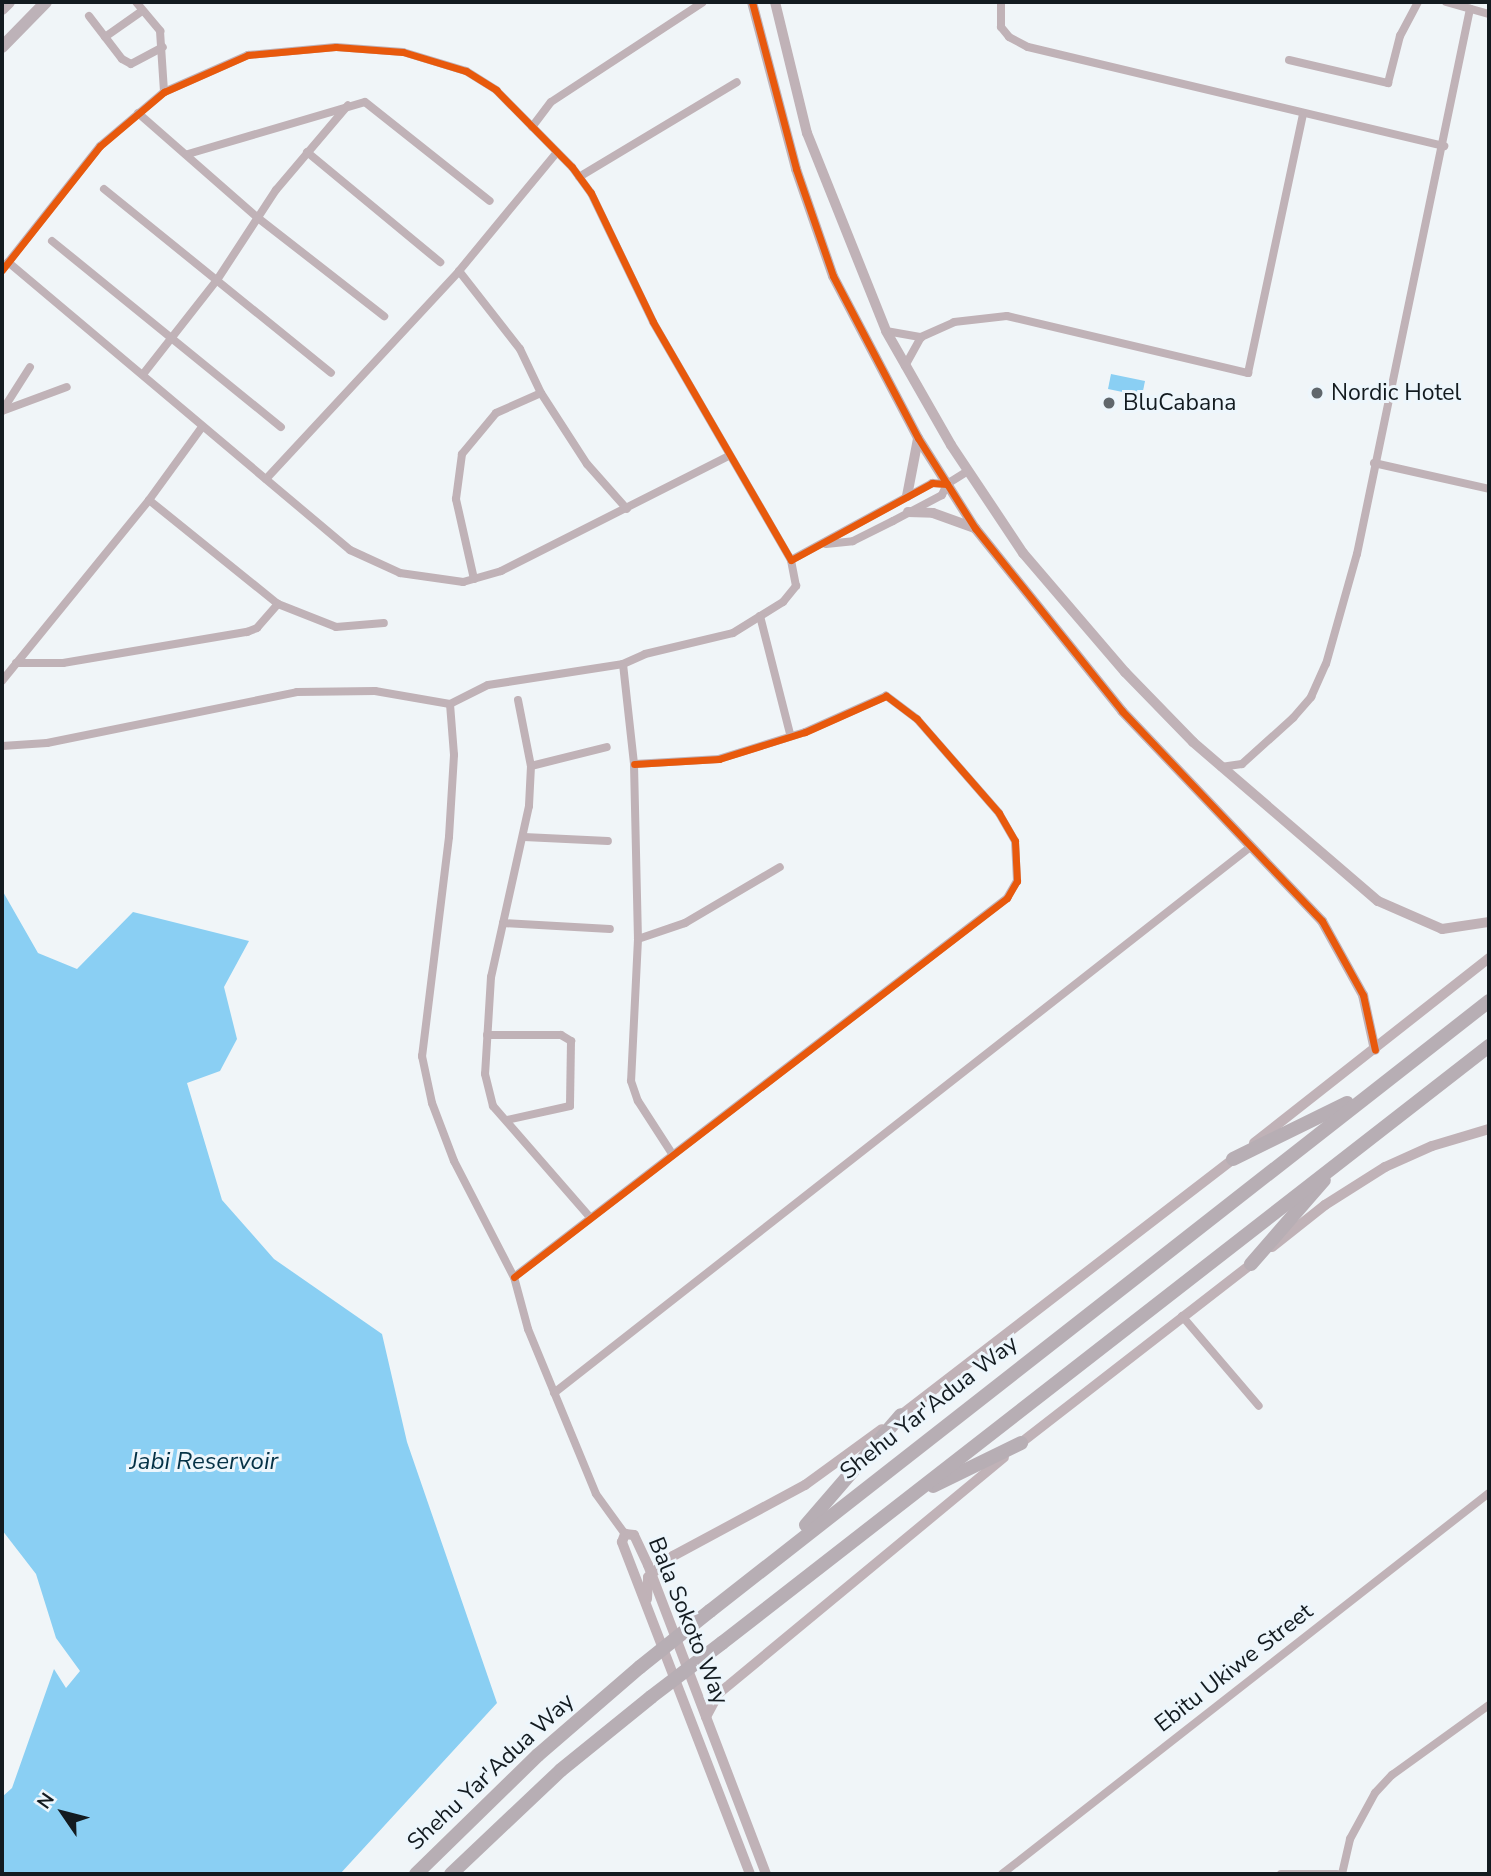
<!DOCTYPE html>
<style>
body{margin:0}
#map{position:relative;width:1491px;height:1876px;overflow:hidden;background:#f0f5f8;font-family:"Nunito Sans",sans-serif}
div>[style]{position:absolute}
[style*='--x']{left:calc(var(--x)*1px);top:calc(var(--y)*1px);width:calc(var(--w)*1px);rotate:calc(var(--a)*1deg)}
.water>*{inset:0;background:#8acff3}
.minor>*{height:8px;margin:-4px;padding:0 4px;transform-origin:4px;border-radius:4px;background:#c0b2b7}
.tertiary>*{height:10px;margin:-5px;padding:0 5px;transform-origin:5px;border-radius:5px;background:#c0b2b7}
.primary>*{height:12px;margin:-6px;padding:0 6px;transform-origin:6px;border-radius:6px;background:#bdb2b8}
.motorway>*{height:14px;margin:-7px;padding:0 7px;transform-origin:7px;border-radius:7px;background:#b7aeb4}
.motorway-bridge>*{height:14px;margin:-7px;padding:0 7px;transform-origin:7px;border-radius:7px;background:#b7aeb4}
.cycleway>*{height:7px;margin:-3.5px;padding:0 3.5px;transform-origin:3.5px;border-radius:3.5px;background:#e8590c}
.dots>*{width:19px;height:19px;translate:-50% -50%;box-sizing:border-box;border:4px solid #edf6fc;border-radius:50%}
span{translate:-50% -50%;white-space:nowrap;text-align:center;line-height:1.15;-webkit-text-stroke:6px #edf6fc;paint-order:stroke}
.poi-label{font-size:23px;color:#131b20}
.left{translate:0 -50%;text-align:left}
.street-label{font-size:23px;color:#131b20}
.water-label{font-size:24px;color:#053246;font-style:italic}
.frame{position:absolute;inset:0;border:4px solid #131b20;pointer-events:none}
.north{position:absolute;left:28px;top:1778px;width:70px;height:70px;-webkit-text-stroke:5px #edf6fc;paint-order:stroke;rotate:305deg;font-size:19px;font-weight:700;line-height:28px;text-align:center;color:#131b20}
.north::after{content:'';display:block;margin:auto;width:24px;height:32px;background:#131b20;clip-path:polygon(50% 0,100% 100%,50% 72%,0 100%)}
</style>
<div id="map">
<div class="water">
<i style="clip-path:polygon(1111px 374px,1145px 381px,1142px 396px,1108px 389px)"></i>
<i style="clip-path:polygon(2px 890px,38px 953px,77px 969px,133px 912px,249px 941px,224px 987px,237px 1039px,220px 1071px,187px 1083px,222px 1200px,274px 1259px,382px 1334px,407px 1442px,497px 1703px,340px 1874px,2px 1874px,2px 1797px,12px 1788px,54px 1669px,66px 1688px,80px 1671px,56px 1638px,36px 1574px,2px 1530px)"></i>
</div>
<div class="minor">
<i style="--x:136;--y:2;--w:38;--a:50"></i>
<i style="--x:160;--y:31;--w:61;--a:86.2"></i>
<i style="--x:1001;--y:2;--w:25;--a:90"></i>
<i style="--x:1001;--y:27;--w:13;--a:51"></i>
<i style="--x:1009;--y:37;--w:21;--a:28"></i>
<i style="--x:1028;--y:47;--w:428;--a:13.4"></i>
<i style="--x:1446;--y:2;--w:45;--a:15.6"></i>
<i style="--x:89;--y:16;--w:54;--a:52.5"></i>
<i style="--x:122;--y:59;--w:10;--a:29"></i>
<i style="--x:131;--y:64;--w:36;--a:-28"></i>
<i style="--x:105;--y:37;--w:45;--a:-35.1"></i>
<i style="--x:1289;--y:60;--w:102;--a:13.1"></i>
<i style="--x:1388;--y:83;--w:49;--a:-75.7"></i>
<i style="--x:1400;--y:36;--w:38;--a:-62"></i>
<i style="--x:138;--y:113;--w:159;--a:41.2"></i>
<i style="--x:258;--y:218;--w:160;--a:37.9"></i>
<i style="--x:532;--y:127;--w:31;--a:-53"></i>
<i style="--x:551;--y:102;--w:181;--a:-33.3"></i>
<i style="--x:307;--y:152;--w:173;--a:39.6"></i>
<i style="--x:188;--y:154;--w:184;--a:-16.4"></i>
<i style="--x:365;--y:102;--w:159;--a:38.4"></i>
<i style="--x:579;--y:177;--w:184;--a:-31"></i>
<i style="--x:104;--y:189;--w:292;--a:39"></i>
<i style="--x:52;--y:241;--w:295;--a:39.1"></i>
<i style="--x:8;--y:262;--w:447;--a:40.1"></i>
<i style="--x:350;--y:550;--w:55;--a:24.7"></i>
<i style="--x:400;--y:573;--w:64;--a:8.1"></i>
<i style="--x:463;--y:582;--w:40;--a:-16"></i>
<i style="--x:501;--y:571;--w:255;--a:-26.8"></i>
<i style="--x:2;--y:270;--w:158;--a:-51.7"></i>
<i style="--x:100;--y:146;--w:84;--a:-40.2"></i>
<i style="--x:164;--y:92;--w:92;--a:-23.8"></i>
<i style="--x:248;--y:55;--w:88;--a:-5.2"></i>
<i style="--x:336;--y:47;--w:67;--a:4.3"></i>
<i style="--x:403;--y:52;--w:66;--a:16.8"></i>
<i style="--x:466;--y:71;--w:36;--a:32"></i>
<i style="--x:496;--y:90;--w:108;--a:45.4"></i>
<i style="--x:572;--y:167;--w:32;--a:54"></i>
<i style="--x:591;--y:193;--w:143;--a:64.3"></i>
<i style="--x:653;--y:322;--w:275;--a:59.9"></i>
<i style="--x:791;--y:560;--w:161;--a:-28.6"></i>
<i style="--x:932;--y:483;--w:15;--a:4"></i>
<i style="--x:459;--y:271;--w:99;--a:52"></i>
<i style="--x:520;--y:349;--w:49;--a:64.5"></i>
<i style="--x:541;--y:393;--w:85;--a:57.1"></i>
<i style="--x:587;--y:464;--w:60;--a:48.4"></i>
<i style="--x:886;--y:331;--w:36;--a:10"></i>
<i style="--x:921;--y:337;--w:36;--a:-24"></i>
<i style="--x:954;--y:322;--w:53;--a:-6.5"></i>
<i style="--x:1007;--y:316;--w:248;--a:13.3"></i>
<i style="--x:1248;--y:373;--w:265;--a:-78"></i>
<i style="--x:905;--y:366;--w:33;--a:-61"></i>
<i style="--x:144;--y:373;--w:118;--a:-51.9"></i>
<i style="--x:217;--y:280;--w:108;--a:-56.8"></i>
<i style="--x:276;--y:190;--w:111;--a:-49.7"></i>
<i style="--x:2;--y:411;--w:69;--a:-20.3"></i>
<i style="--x:2;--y:411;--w:52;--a:-57.5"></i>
<i style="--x:1374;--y:463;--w:118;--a:12.7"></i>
<i style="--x:266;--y:479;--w:284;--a:-47.1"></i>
<i style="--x:459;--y:271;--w:154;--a:-50.5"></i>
<i style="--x:149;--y:500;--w:166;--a:38.9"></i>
<i style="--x:278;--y:604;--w:62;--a:21.6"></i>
<i style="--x:336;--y:627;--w:48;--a:-4.8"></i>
<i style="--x:826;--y:544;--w:27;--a:-6"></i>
<i style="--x:853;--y:541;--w:45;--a:-26.6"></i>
<i style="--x:893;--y:521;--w:55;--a:-28"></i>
<i style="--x:942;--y:495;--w:12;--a:-66"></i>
<i style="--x:947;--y:484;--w:25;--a:-32"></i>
<i style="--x:474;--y:579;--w:82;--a:-102.7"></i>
<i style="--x:456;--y:499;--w:45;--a:-82.4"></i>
<i style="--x:462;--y:454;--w:53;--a:-50.3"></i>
<i style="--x:496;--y:413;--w:49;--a:-24"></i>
<i style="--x:760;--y:616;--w:122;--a:75.7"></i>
<i style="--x:16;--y:663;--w:47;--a:0"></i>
<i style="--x:63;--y:663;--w:187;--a:-9.6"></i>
<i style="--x:247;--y:632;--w:11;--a:-22"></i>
<i style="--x:257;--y:628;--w:32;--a:-49"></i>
<i style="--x:623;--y:664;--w:101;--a:83.7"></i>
<i style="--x:634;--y:764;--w:175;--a:88.7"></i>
<i style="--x:638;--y:939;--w:142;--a:92.8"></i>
<i style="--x:631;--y:1081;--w:21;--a:71"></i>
<i style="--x:638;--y:1101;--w:61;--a:57.1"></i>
<i style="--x:2;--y:681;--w:233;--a:-50.9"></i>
<i style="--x:149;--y:500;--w:90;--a:-54"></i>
<i style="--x:518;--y:700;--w:67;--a:78.9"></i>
<i style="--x:531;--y:766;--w:40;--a:92.9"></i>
<i style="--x:529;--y:806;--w:175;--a:102.5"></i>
<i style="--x:491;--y:977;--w:97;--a:93.5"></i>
<i style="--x:485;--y:1074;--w:33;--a:76"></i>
<i style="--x:493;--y:1106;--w:146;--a:48.9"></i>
<i style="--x:450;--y:704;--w:51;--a:85.5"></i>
<i style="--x:454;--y:755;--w:82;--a:93.5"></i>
<i style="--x:449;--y:837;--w:221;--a:97"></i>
<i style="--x:422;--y:1056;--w:48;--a:78"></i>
<i style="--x:432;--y:1103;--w:62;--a:69.2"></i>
<i style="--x:454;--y:1161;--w:131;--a:62.7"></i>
<i style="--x:514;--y:1277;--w:54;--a:74.9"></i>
<i style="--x:528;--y:1329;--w:178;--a:67.6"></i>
<i style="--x:596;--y:1494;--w:49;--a:54.1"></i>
<i style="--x:2;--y:746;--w:45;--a:-3.8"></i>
<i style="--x:47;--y:743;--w:255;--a:-11.5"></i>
<i style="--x:297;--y:692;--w:78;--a:-0.7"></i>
<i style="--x:375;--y:691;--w:76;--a:9.8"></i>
<i style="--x:450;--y:704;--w:42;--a:-26.6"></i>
<i style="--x:488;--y:685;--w:137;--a:-8.8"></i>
<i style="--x:623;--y:664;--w:24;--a:-24"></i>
<i style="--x:645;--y:654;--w:90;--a:-13.4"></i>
<i style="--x:733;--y:633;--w:59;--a:-31.8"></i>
<i style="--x:783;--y:602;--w:21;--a:-51"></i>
<i style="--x:796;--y:586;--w:26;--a:-101"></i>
<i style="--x:531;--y:766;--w:78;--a:-14"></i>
<i style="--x:1221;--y:767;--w:21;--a:-8"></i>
<i style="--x:1242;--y:764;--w:69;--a:-42"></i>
<i style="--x:1293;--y:718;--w:28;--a:-49"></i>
<i style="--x:1311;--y:697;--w:36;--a:-66"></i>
<i style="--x:1326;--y:664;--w:114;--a:-74.3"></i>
<i style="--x:1357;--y:554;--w:557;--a:-78.29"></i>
<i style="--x:524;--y:837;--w:84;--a:2.7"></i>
<i style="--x:503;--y:923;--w:107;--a:3.2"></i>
<i style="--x:638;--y:939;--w:50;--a:-18.8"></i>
<i style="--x:685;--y:923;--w:110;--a:-30.5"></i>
<i style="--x:487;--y:1035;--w:74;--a:0"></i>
<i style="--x:561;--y:1035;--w:12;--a:31"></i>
<i style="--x:571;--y:1041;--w:65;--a:90.9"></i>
<i style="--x:570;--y:1106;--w:65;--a:167.5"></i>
<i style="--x:514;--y:1277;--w:622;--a:-37.55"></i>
<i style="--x:1007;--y:898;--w:20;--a:-60"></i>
<i style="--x:1017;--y:881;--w:40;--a:-92.9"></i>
<i style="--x:1015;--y:841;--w:32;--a:-120"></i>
<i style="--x:999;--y:813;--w:125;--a:-131.1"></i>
<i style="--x:917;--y:719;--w:39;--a:-143"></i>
<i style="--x:886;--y:696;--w:89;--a:156"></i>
<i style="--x:805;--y:732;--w:90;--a:162.6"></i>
<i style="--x:719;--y:759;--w:85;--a:176.6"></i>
<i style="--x:1182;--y:1316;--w:118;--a:49.5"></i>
<i style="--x:554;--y:1393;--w:883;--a:-38.1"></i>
<i style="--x:1002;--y:1874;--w:618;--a:-38.04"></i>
<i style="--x:1281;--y:1874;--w:56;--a:0"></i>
<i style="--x:1342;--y:1874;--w:36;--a:-77"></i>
<i style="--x:1350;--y:1839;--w:52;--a:-61.5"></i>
<i style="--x:1375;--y:1793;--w:25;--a:-47"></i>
<i style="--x:1392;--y:1775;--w:120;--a:-35.8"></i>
</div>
<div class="tertiary">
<i style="--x:752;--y:2;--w:173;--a:75.2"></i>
<i style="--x:796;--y:169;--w:113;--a:70.9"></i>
<i style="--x:833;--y:276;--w:183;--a:62.3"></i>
<i style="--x:918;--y:438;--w:107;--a:57.7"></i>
<i style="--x:975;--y:528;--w:235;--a:51.2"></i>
<i style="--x:1122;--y:711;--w:290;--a:46.4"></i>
<i style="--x:1322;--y:921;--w:85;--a:61"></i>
<i style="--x:1363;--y:995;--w:56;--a:77.7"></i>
<i style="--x:775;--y:2;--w:135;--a:76.3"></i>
<i style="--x:807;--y:133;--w:213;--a:68.2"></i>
<i style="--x:886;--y:331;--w:131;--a:60.3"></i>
<i style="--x:951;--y:445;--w:130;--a:56.3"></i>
<i style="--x:1023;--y:553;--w:157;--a:49.4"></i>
<i style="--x:1125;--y:672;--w:98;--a:45.8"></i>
<i style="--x:1193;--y:742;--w:244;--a:40.7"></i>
<i style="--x:1378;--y:901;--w:70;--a:23.6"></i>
<i style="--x:1442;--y:929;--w:48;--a:-8.5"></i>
<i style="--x:907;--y:496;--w:58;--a:-79.1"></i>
<i style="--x:908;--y:512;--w:25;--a:2"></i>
<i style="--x:933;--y:513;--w:45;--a:19.7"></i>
<i style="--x:1254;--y:1143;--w:299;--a:-38.2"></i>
<i style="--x:1272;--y:1247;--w:68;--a:-38.4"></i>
<i style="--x:1325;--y:1205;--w:71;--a:-32.3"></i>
<i style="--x:1385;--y:1167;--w:51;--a:-24.1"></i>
<i style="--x:1432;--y:1146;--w:59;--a:-16.6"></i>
<i style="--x:897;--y:1418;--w:429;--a:-37.6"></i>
<i style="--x:1018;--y:1445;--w:300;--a:-37.8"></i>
<i style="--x:647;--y:1599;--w:22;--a:-87"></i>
<i style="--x:648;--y:1577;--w:33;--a:-40"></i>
<i style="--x:673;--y:1556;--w:150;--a:-28.3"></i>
<i style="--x:805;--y:1485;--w:95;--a:-36"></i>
<i style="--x:706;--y:1717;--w:26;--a:-62"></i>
<i style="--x:718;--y:1694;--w:371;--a:-39.6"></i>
<i style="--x:750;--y:1874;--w:356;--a:-111.1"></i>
<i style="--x:622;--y:1542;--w:9;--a:-69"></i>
<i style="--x:625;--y:1534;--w:9;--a:6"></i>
<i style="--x:634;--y:1535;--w:33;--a:65"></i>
<i style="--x:648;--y:1565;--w:331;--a:69.1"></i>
</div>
<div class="primary">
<i style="--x:2;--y:9;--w:10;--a:-45"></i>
<i style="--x:2;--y:47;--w:63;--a:-45.6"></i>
</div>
<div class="motorway">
<i style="--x:1233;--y:1159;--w:127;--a:-26.2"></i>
<i style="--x:1251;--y:1264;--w:111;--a:-49"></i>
<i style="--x:933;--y:1486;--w:98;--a:-26"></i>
<i style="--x:806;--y:1525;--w:145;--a:-49.2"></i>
<i style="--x:710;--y:1611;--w:989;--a:-38.06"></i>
<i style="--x:722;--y:1643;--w:972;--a:-37.9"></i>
<i style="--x:416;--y:1874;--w:170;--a:-44.3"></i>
<i style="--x:538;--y:1755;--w:135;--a:-40.8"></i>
<i style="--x:451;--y:1874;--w:151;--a:-43.4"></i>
<i style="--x:561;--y:1770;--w:116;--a:-39"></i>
</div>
<div class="motorway-bridge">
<i style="--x:640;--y:1667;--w:90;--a:-38.7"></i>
<i style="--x:651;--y:1697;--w:89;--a:-37.3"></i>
</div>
<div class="cycleway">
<i style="--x:752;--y:2;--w:173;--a:75.2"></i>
<i style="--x:796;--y:169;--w:113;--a:70.9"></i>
<i style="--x:833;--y:276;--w:183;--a:62.3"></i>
<i style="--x:918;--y:438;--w:107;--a:57.7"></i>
<i style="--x:975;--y:528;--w:235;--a:51.2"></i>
<i style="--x:1122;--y:711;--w:290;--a:46.4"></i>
<i style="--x:1322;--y:921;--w:85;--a:61"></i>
<i style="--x:1363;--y:995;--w:56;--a:77.7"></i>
<i style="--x:2;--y:270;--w:158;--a:-51.7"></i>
<i style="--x:100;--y:146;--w:84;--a:-40.2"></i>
<i style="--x:164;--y:92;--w:92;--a:-23.8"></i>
<i style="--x:248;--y:55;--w:88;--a:-5.2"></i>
<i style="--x:336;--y:47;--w:67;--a:4.3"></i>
<i style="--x:403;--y:52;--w:66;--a:16.8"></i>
<i style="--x:466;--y:71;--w:36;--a:32"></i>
<i style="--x:496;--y:90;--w:108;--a:45.4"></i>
<i style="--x:572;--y:167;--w:32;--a:54"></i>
<i style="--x:591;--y:193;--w:143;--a:64.3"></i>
<i style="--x:653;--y:322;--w:275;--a:59.9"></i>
<i style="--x:791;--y:560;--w:161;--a:-28.6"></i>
<i style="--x:932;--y:483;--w:15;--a:4"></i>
<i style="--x:514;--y:1277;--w:622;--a:-37.55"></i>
<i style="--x:1007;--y:898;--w:20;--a:-60"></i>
<i style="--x:1017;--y:881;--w:40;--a:-92.9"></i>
<i style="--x:1015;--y:841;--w:32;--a:-120"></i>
<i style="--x:999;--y:813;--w:125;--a:-131.1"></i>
<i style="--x:917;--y:719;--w:39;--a:-143"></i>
<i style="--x:886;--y:696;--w:89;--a:156"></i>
<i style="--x:805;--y:732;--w:90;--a:162.6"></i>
<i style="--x:719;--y:759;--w:85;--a:176.6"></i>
</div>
<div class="dots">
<i style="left:1317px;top:393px;background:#60676c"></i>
<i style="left:1109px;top:403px;background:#60676c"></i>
</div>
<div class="poi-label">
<span class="left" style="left:1331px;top:393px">Nordic Hotel</span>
<span class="left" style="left:1123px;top:403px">BluCabana</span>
</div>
<div class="street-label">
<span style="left:929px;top:1408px;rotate:-38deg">Shehu Yar'Adua Way</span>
<span style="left:688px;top:1621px;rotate:68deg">Bala Sokoto Way</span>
<span style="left:1234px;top:1668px;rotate:-38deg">Ebitu Ukiwe Street</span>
<span style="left:491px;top:1772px;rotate:-43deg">Shehu Yar'Adua Way</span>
</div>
<div class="water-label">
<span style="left:204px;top:1462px">Jabi Reservoir</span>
</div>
<div class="frame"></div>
<div class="north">N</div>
</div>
